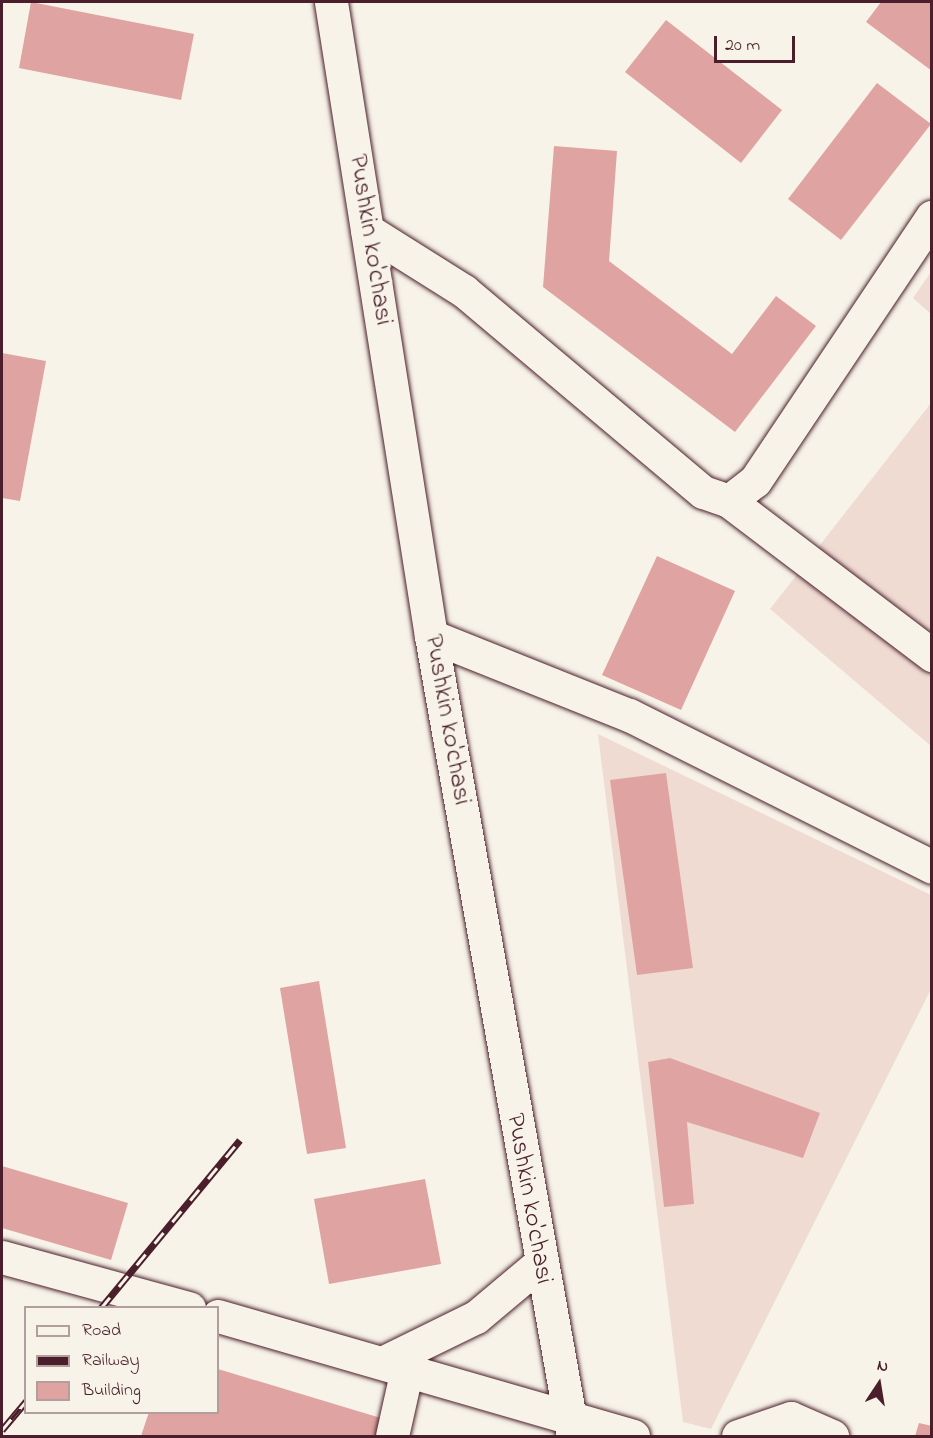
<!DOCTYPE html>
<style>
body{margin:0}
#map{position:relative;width:933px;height:1438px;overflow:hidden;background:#f7f3e8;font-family:"Indie Flower",sans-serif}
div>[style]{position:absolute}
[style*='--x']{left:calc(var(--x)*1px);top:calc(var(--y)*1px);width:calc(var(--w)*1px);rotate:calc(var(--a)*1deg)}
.built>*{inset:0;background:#f0dbd3}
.building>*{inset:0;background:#dfa4a1}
.roads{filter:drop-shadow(0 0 2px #4a1f2b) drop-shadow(0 0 2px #4a1f2b)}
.minor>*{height:33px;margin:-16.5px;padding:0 16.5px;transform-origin:16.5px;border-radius:16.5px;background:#f7f3e8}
.rail>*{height:7px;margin-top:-3.5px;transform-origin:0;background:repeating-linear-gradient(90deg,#f7f3e8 0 14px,#4a1f2b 0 28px);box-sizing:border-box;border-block:2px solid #4a1f2b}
span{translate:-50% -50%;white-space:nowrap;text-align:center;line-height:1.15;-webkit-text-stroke:6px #f7f3e8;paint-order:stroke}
.street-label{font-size:26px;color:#4a1f2b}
.frame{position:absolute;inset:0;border:3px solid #4a1f2b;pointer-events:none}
.legend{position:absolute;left:24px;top:1306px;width:195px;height:108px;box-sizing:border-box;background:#f7f3e8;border:2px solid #b29e9c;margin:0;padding:8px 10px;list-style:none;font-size:18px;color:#4a1f2b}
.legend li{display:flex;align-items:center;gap:12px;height:30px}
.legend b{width:30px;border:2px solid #b29e9c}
.north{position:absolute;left:849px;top:1354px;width:60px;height:60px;-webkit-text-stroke:4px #f7f3e8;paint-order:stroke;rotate:12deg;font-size:16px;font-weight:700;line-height:24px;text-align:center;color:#4a1f2b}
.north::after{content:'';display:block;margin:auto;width:21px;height:27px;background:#4a1f2b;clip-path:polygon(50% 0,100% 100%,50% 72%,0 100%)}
.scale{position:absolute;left:714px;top:36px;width:81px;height:27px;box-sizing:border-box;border:3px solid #4a1f2b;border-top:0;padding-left:8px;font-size:18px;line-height:21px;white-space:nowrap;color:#4a1f2b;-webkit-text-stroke:4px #f7f3e8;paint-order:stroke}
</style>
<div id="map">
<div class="built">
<i style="clip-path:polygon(931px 272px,931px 314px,913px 298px)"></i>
<i style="clip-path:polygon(931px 403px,931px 746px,770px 609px)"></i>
<i style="clip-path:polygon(598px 734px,931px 895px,931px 989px,711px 1429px,683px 1422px)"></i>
</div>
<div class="building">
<i style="clip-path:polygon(31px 2px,194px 34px,181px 100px,19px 68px)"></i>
<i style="clip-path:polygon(881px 2px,932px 2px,932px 71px,866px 22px)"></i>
<i style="clip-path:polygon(666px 20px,782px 110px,741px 163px,625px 72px)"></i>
<i style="clip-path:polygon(877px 83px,931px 124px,841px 240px,788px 199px)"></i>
<i style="clip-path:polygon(554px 146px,617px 151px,609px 261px,732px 354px,776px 296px,816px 326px,735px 432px,543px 287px)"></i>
<i style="clip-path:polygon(2px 353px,46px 361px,20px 501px,2px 498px)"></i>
<i style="clip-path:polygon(657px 556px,735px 591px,681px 710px,602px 675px)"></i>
<i style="clip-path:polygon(666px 773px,693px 968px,637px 975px,610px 780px)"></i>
<i style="clip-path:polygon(319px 981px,346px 1148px,307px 1154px,280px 988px)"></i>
<i style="clip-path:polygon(670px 1058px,820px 1113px,803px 1158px,687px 1122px,694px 1204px,664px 1207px,648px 1062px)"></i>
<i style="clip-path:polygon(2px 1166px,128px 1203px,111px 1260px,2px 1228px)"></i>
<i style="clip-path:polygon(425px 1179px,441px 1264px,329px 1284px,314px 1199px)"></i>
<i style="clip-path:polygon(218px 1369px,384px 1419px,378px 1436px,141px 1436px,149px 1412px,218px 1412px)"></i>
<i style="clip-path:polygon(919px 1423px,932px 1426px,932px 1436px,915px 1436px)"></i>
</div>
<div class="roads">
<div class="minor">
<i style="--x:331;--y:2;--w:642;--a:81.04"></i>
<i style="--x:431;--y:636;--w:813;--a:79.93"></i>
<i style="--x:367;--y:230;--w:115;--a:32.2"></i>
<i style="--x:464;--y:291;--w:312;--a:40.1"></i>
<i style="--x:703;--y:492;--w:28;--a:19"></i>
<i style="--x:729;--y:501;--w:33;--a:-38"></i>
<i style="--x:755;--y:481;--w:318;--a:-56.2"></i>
<i style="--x:729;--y:501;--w:255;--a:37.2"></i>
<i style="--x:431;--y:636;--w:213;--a:21.8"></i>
<i style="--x:629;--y:715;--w:339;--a:26.6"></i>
<i style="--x:2;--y:1257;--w:194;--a:15.3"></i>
<i style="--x:218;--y:1316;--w:432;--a:16.1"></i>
<i style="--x:384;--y:1362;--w:102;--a:-26.1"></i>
<i style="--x:476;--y:1317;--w:81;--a:-40"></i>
<i style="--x:392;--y:1436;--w:69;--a:-77.4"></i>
<i style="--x:738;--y:1436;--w:56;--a:-18.8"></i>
<i style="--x:791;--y:1418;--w:45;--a:23.7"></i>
</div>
</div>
<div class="rail">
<i style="--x:101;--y:1308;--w:218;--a:-50.4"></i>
<i style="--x:2;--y:1430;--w:38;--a:-50"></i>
</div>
<div class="street-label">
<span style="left:369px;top:240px;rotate:81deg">Pushkin ko'chasi</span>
<span style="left:446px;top:720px;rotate:80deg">Pushkin ko'chasi</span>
<span style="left:528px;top:1199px;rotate:80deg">Pushkin ko'chasi</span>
</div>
<div class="frame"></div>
<ul class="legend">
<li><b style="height:8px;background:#f7f3e8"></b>Road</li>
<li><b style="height:8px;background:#4a1f2b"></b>Railway</li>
<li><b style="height:16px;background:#dfa4a1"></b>Building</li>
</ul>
<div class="north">N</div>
<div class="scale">20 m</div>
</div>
